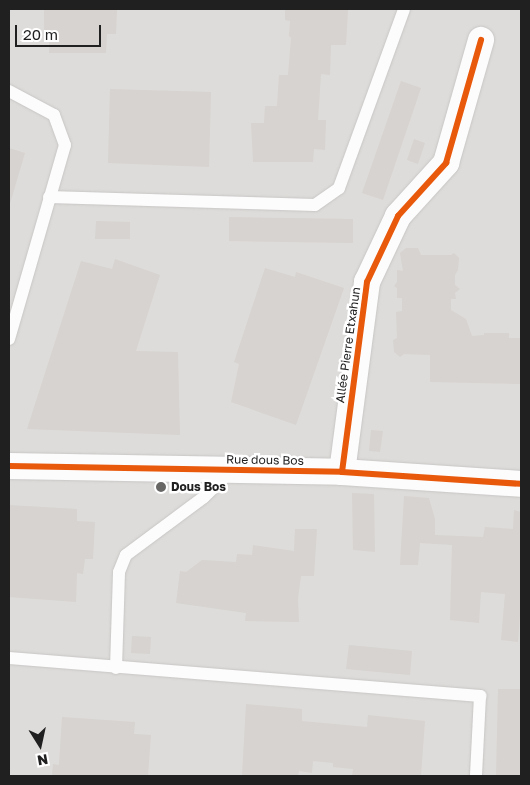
<!DOCTYPE html>
<meta charset="utf-8">
<style>
body{margin:0}
#map{position:relative;width:530px;height:785px;overflow:hidden;background:#efece9;font-family:"Golos Text",sans-serif}
div>[style]{position:absolute}
[style*='--x']{left:calc(var(--x)*1px);top:calc(var(--y)*1px);width:calc(var(--w)*1px);rotate:calc(var(--a)*1deg)}
.residential>*{inset:0;background:#dedcda}
.building>*{inset:0;background:#d6d3d0}
.roads{filter:drop-shadow(0 0 1px #c7c6c5) drop-shadow(0 0 1px #c7c6c5)}
.service>*{height:12px;margin:-6px;padding:0 6px;transform-origin:6px;border-radius:6px;background:#fdfcfc}
.minor>*{height:26px;margin:-13px;padding:0 13px;transform-origin:13px;border-radius:13px;background:#fdfcfc}
.cycleway>*{height:6px;margin:-3px;padding:0 3px;transform-origin:3px;border-radius:3px;background:#e8590c}
.dots>*{width:14px;height:14px;translate:-50% -50%;box-sizing:border-box;border:2px solid #fff;border-radius:50%}
span{translate:-50% -50%;white-space:nowrap;text-align:center;line-height:1.15;-webkit-text-stroke:5px #fff;paint-order:stroke}
.street-label{font-size:12px;color:#202020}
.poi-label{font-size:12px;color:#202020;font-weight:700}
.left{translate:0 -50%;text-align:left}
.frame{position:absolute;inset:0;border:10px solid #202020;pointer-events:none}
.north{position:absolute;left:15px;top:720px;width:50px;height:50px;-webkit-text-stroke:4px #fff;paint-order:stroke;rotate:170deg;font-size:14px;font-weight:700;line-height:20px;text-align:center;color:#202020}
.north::after{content:'';display:block;margin:auto;width:18px;height:22px;background:#202020;clip-path:polygon(50% 0,100% 100%,50% 72%,0 100%)}
.scale{position:absolute;left:15px;top:25px;width:86px;height:22px;box-sizing:border-box;border:2px solid #202020;border-top:0;padding-left:6px;font-size:15px;line-height:18px;white-space:nowrap;color:#202020;-webkit-text-stroke:4px #fff;paint-order:stroke}
</style>
<div id="map">
<div class="residential">
<i style="clip-path:polygon(9px 9px,521px 9px,521px 776px,9px 776px)"></i>
</div>
<div class="building">
<i style="clip-path:polygon(44px 9px,117px 9px,116px 34px,107px 34px,106px 53px,49px 53px,49px 34px,44px 34px)"></i>
<i style="clip-path:polygon(285px 9px,348px 9px,346px 45px,331px 45px,330px 75px,321px 74px,318px 120px,326px 120px,325px 150px,314px 149px,313px 162px,253px 162px,251px 123px,264px 123px,265px 106px,277px 106px,279px 75px,288px 75px,291px 38px,289px 36px,290px 21px,285px 20px)"></i>
<i style="clip-path:polygon(401px 81px,421px 88px,383px 200px,362px 193px)"></i>
<i style="clip-path:polygon(110px 89px,211px 92px,209px 167px,108px 163px)"></i>
<i style="clip-path:polygon(414px 139px,425px 143px,418px 164px,407px 160px)"></i>
<i style="clip-path:polygon(9px 148px,25px 153px,9px 207px)"></i>
<i style="clip-path:polygon(229px 217px,353px 219px,353px 243px,229px 241px)"></i>
<i style="clip-path:polygon(96px 221px,130px 222px,130px 239px,95px 239px)"></i>
<i style="clip-path:polygon(406px 248px,418px 248px,421px 255px,451px 255px,454px 253px,459px 258px,458px 270px,455px 275px,455px 285px,460px 289px,455px 293px,456px 299px,451px 299px,451px 310px,466px 319px,472px 336px,484px 335px,484px 333px,509px 333px,509px 338px,521px 338px,521px 384px,430px 382px,430px 355px,404px 354px,400px 357px,394px 352px,393px 340px,397px 338px,396px 312px,402px 311px,402px 298px,397px 298px,397px 288px,394px 286px,397px 282px,397px 270px,403px 271px,400px 253px)"></i>
<i style="clip-path:polygon(115px 259px,160px 275px,136px 351px,178px 352px,180px 435px,27px 429px,81px 261px,112px 269px)"></i>
<i style="clip-path:polygon(265px 268px,295px 277px,296px 272px,344px 288px,296px 425px,231px 402px,239px 364px,234px 362px)"></i>
<i style="clip-path:polygon(371px 430px,383px 431px,380px 452px,369px 451px)"></i>
<i style="clip-path:polygon(352px 493px,374px 494px,375px 552px,353px 550px)"></i>
<i style="clip-path:polygon(404px 496px,429px 498px,435px 519px,435px 535px,483px 537px,485px 527px,513px 529px,514px 510px,521px 512px,521px 598px,518px 642px,501px 640px,505px 594px,481px 592px,479px 623px,450px 620px,452px 545px,420px 543px,418px 565px,400px 565px)"></i>
<i style="clip-path:polygon(9px 505px,77px 509px,77px 521px,95px 522px,93px 559px,85px 559px,83px 574px,77px 573px,76px 602px,9px 597px)"></i>
<i style="clip-path:polygon(295px 529px,317px 529px,314px 576px,301px 576px,298px 598px,299px 622px,245px 621px,246px 613px,176px 603px,180px 571px,186px 572px,202px 560px,236px 562px,237px 554px,252px 555px,253px 545px,294px 551px)"></i>
<i style="clip-path:polygon(132px 636px,151px 637px,150px 654px,131px 653px)"></i>
<i style="clip-path:polygon(349px 645px,412px 651px,410px 675px,346px 669px)"></i>
<i style="clip-path:polygon(498px 689px,521px 689px,521px 776px,496px 776px)"></i>
<i style="clip-path:polygon(246px 704px,302px 709px,302px 721px,367px 727px,368px 715px,425px 721px,421px 776px,352px 776px,353px 769px,333px 767px,333px 763px,313px 761px,312px 773px,299px 771px,298px 776px,242px 776px)"></i>
<i style="clip-path:polygon(62px 717px,135px 722px,134px 734px,151px 735px,148px 776px,52px 776px,53px 764px,59px 765px)"></i>
</div>
<div class="roads">
<div class="service">
<i style="--x:9;--y:91;--w:51;--a:28.1"></i>
<i style="--x:54;--y:115;--w:32;--a:70"></i>
<i style="--x:65;--y:145;--w:202;--a:106.1"></i>
<i style="--x:49;--y:197;--w:266;--a:1.7"></i>
<i style="--x:315;--y:205;--w:29;--a:-35"></i>
<i style="--x:339;--y:188;--w:190;--a:-70"></i>
<i style="--x:9;--y:658;--w:473;--a:4.6"></i>
<i style="--x:480;--y:696;--w:80;--a:92.9"></i>
<i style="--x:116;--y:668;--w:96;--a:-88.2"></i>
<i style="--x:119;--y:572;--w:18;--a:-68"></i>
<i style="--x:126;--y:555;--w:97;--a:-36.6"></i>
<i style="--x:204;--y:497;--w:36;--a:-44"></i>
</div>
<div class="minor">
<i style="--x:9;--y:466;--w:333;--a:1"></i>
<i style="--x:342;--y:472;--w:179;--a:3.8"></i>
<i style="--x:342;--y:472;--w:192;--a:-82.5"></i>
<i style="--x:367;--y:282;--w:73;--a:-64.8"></i>
<i style="--x:398;--y:216;--w:72;--a:-47.8"></i>
<i style="--x:446;--y:163;--w:128;--a:-74.1"></i>
</div>
</div>
<div class="cycleway">
<i style="--x:9;--y:466;--w:333;--a:1"></i>
<i style="--x:342;--y:472;--w:179;--a:3.8"></i>
<i style="--x:342;--y:472;--w:192;--a:-82.5"></i>
<i style="--x:367;--y:282;--w:73;--a:-64.8"></i>
<i style="--x:398;--y:216;--w:72;--a:-47.8"></i>
<i style="--x:446;--y:163;--w:128;--a:-74.1"></i>
</div>
<div class="dots">
<i style="left:161px;top:487px;background:#686766"></i>
</div>
<div class="street-label">
<span style="left:348px;top:345px;rotate:-82deg">Allée Pierre Etxahun</span>
<span style="left:265px;top:460px;rotate:1deg">Rue dous Bos</span>
</div>
<div class="poi-label">
<span class="left" style="left:171px;top:487px">Dous Bos</span>
</div>
<div class="frame"></div>
<div class="north">N</div>
<div class="scale">20 m</div>
</div>
